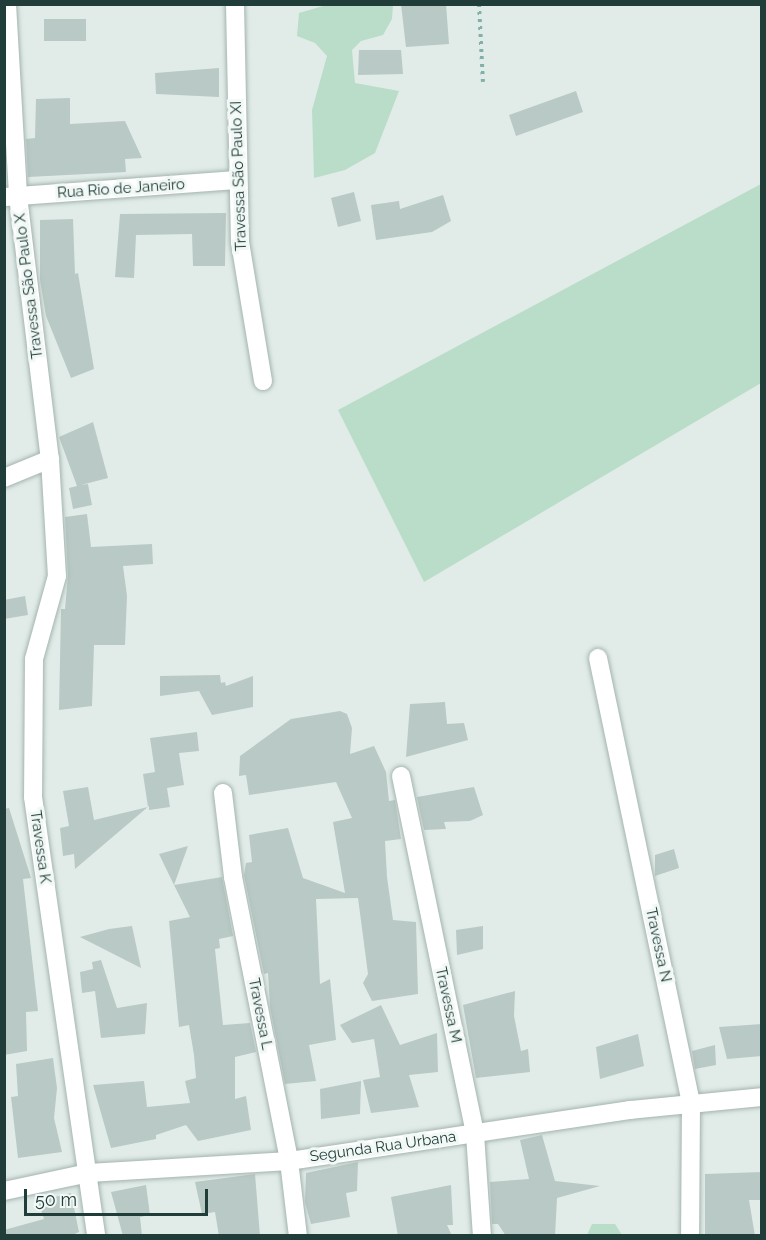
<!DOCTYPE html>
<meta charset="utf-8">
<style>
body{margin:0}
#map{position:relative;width:766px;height:1240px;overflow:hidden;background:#e1ece8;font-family:Raleway,sans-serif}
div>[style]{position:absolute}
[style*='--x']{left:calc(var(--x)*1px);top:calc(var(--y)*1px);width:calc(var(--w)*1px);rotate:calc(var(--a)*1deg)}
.green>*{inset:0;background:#b9ddc8}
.building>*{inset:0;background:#b9c9c5}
.path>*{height:4px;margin-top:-2px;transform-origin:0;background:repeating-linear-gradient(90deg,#81b0a8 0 3px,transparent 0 7.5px)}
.roads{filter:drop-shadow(0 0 2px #a4b4b0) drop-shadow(0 0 2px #a4b4b0)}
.minor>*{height:18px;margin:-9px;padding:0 9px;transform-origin:9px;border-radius:9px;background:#fff}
span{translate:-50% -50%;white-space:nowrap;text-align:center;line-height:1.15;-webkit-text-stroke:6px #f1f8f6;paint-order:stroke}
.street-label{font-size:15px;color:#213d39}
.frame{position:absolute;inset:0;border:6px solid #213d39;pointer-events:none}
.scale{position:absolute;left:24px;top:1189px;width:184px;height:27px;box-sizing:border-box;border:3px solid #213d39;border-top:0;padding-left:8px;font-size:18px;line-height:21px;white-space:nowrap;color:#213d39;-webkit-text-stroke:4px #f1f8f6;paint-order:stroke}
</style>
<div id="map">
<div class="green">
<i style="clip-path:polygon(330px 4px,393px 5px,392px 19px,383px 35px,361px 41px,352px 50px,355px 83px,399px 91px,375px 153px,345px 170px,314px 178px,312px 110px,327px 56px,315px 43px,297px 36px,299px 13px)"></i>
<i style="clip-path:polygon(761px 184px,761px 383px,424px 582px,338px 410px)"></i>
<i style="clip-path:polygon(592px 1224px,615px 1224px,622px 1235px,587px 1235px)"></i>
</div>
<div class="building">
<i style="clip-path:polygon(401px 4px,446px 4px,449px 44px,406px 47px)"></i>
<i style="clip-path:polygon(44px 19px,86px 19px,86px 41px,44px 41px)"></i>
<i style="clip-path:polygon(359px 50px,401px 50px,403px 74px,358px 75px)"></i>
<i style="clip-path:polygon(219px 68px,219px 97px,156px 94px,155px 73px)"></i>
<i style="clip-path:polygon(576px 91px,583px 112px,516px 136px,509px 115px)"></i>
<i style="clip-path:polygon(70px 98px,70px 124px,125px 121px,142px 158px,125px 159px,126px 172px,28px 177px,26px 139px,35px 138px,36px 99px)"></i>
<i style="clip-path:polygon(354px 192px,361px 221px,338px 227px,331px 198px)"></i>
<i style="clip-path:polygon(443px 195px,451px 221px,432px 232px,376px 240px,371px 205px,399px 201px,400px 209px)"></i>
<i style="clip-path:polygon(226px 213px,225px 266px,193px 266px,192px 234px,136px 235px,134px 278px,115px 277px,120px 214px)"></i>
<i style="clip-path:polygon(73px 219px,75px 274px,78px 273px,94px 369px,71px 378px,46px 316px,40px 280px,40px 220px)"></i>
<i style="clip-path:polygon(93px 422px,108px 478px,81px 485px,88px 484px,92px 505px,73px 509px,69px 488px,77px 486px,59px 437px)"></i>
<i style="clip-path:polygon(87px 514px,91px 547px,152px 544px,153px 564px,123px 566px,127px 596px,125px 645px,94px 645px,92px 706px,59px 710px,61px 609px,65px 609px,68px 575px,65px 517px)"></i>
<i style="clip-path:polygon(25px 596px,28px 615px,4px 619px,4px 600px)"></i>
<i style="clip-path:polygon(220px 675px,221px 683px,225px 682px,226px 686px,253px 676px,253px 707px,212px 715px,199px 691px,160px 696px,160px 676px)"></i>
<i style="clip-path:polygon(445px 702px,447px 724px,464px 723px,468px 740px,406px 757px,410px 704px)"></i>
<i style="clip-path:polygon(340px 711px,347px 714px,352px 728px,350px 754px,374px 746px,386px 772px,389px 801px,395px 800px,401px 839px,385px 841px,387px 877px,393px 920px,416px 922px,418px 994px,372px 1001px,363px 983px,368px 974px,358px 898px,316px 899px,320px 984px,330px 979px,336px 1040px,309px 1045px,316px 1081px,285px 1084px,270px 1007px,268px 973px,264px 974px,244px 875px,246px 863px,252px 862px,249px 835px,288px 828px,303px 878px,345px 893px,333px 822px,352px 818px,336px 782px,249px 795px,246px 775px,239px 776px,240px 756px,291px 719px)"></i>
<i style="clip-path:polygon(197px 732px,199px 751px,179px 753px,184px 785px,167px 788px,170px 807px,149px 810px,149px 806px,75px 869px,74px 854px,63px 856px,60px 828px,69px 826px,63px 791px,88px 787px,94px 820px,148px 807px,143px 774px,155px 772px,150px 738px)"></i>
<i style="clip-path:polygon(474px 787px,483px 815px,470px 821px,444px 822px,446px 829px,424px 830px,417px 797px)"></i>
<i style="clip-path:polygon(9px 808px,31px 878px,23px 879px,38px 1011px,26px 1012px,27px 1051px,4px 1055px,4px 809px)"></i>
<i style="clip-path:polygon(188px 846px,174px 885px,159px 854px)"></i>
<i style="clip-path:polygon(674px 849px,679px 868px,655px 876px,655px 855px)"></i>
<i style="clip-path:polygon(222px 877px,233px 936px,219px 939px,220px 948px,215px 949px,223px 1025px,250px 1023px,256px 1052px,235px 1057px,235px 1099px,246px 1096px,251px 1130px,198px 1141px,186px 1125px,156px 1135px,156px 1139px,111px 1148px,93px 1085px,144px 1081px,147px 1107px,190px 1103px,185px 1081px,196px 1078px,194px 1055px,189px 1025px,179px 1027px,169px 921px,190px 917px,174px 885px)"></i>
<i style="clip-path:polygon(132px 926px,141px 968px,80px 937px,109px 929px)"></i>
<i style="clip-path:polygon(483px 926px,483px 949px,457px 955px,456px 930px)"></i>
<i style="clip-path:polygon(101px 960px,117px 1008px,147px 1003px,145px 1034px,101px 1038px,95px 991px,82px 993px,80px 972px,93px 969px,92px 962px)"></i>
<i style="clip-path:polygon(515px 991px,514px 1016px,521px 1051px,528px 1049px,530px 1072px,476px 1078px,463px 1005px)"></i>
<i style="clip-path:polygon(381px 1005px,400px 1045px,437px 1033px,438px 1072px,409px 1075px,419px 1107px,371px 1113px,363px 1080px,380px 1077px,374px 1039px,352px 1043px,340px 1025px)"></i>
<i style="clip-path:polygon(762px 1024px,762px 1056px,727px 1059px,719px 1027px)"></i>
<i style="clip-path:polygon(638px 1034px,644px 1066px,600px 1079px,596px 1047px)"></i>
<i style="clip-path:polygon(715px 1045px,716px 1065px,695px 1069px,692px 1051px)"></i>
<i style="clip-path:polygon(53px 1058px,57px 1088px,54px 1118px,62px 1152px,18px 1158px,11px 1097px,18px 1096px,16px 1064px)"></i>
<i style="clip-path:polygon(361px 1081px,360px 1114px,321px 1119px,320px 1089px)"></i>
<i style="clip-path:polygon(542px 1135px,555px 1181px,600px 1186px,557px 1198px,555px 1236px,506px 1236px,498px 1224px,492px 1224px,490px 1182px,529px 1179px,520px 1140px)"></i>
<i style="clip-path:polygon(358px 1162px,357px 1191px,346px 1193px,350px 1217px,311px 1224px,305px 1202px,306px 1173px)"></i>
<i style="clip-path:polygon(762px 1172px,762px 1200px,749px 1200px,755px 1236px,705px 1236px,705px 1174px)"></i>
<i style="clip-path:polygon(255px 1174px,260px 1236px,219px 1236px,215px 1212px,202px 1214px,195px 1182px)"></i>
<i style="clip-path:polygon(146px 1185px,150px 1215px,140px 1217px,142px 1236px,123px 1236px,111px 1192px)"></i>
<i style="clip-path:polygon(451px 1185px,453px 1225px,447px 1225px,452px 1236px,398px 1236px,391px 1197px)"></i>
<i style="clip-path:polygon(71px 1193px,79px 1232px,70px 1236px,5px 1236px,4px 1230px,44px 1219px,38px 1201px)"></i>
</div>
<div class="path">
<i style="--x:479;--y:4;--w:78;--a:87.1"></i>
</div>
<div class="roads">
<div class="minor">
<i style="--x:7;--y:4;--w:192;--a:86.7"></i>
<i style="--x:18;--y:196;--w:265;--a:83.1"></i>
<i style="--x:50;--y:459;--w:117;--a:86.6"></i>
<i style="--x:57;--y:576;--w:86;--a:105.5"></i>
<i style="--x:34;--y:659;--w:138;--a:90.4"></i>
<i style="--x:33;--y:797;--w:443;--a:81.8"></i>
<i style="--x:235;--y:4;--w:238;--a:88.8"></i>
<i style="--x:240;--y:242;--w:141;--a:80.6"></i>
<i style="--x:4;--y:197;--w:234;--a:-4.2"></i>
<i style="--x:4;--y:478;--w:50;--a:-22.4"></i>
<i style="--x:598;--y:658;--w:455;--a:78.2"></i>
<i style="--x:691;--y:1103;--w:133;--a:90.4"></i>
<i style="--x:401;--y:776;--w:366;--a:78.3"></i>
<i style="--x:475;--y:1134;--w:102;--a:86.1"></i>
<i style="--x:223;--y:793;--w:85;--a:83.2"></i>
<i style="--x:233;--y:877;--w:289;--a:78.8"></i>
<i style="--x:289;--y:1161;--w:76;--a:83.2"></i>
<i style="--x:4;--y:1191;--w:87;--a:-12"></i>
<i style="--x:89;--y:1173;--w:200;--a:-3.4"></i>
<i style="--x:289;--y:1161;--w:345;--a:-8.5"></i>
<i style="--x:630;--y:1110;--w:133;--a:-5.6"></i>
</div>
</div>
<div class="street-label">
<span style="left:239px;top:176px;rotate:-92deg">Travessa São Paulo XI</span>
<span style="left:121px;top:189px;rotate:-4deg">Rua Rio de Janeiro</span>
<span style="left:29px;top:286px;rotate:-97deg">Travessa São Paulo X</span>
<span style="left:40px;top:847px;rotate:82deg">Travessa K</span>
<span style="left:658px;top:945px;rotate:78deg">Travessa N</span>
<span style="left:448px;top:1005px;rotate:78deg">Travessa M</span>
<span style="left:260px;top:1014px;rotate:79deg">Travessa L</span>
<span style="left:383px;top:1147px;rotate:-8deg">Segunda Rua Urbana</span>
</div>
<div class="frame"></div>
<div class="scale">50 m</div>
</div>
